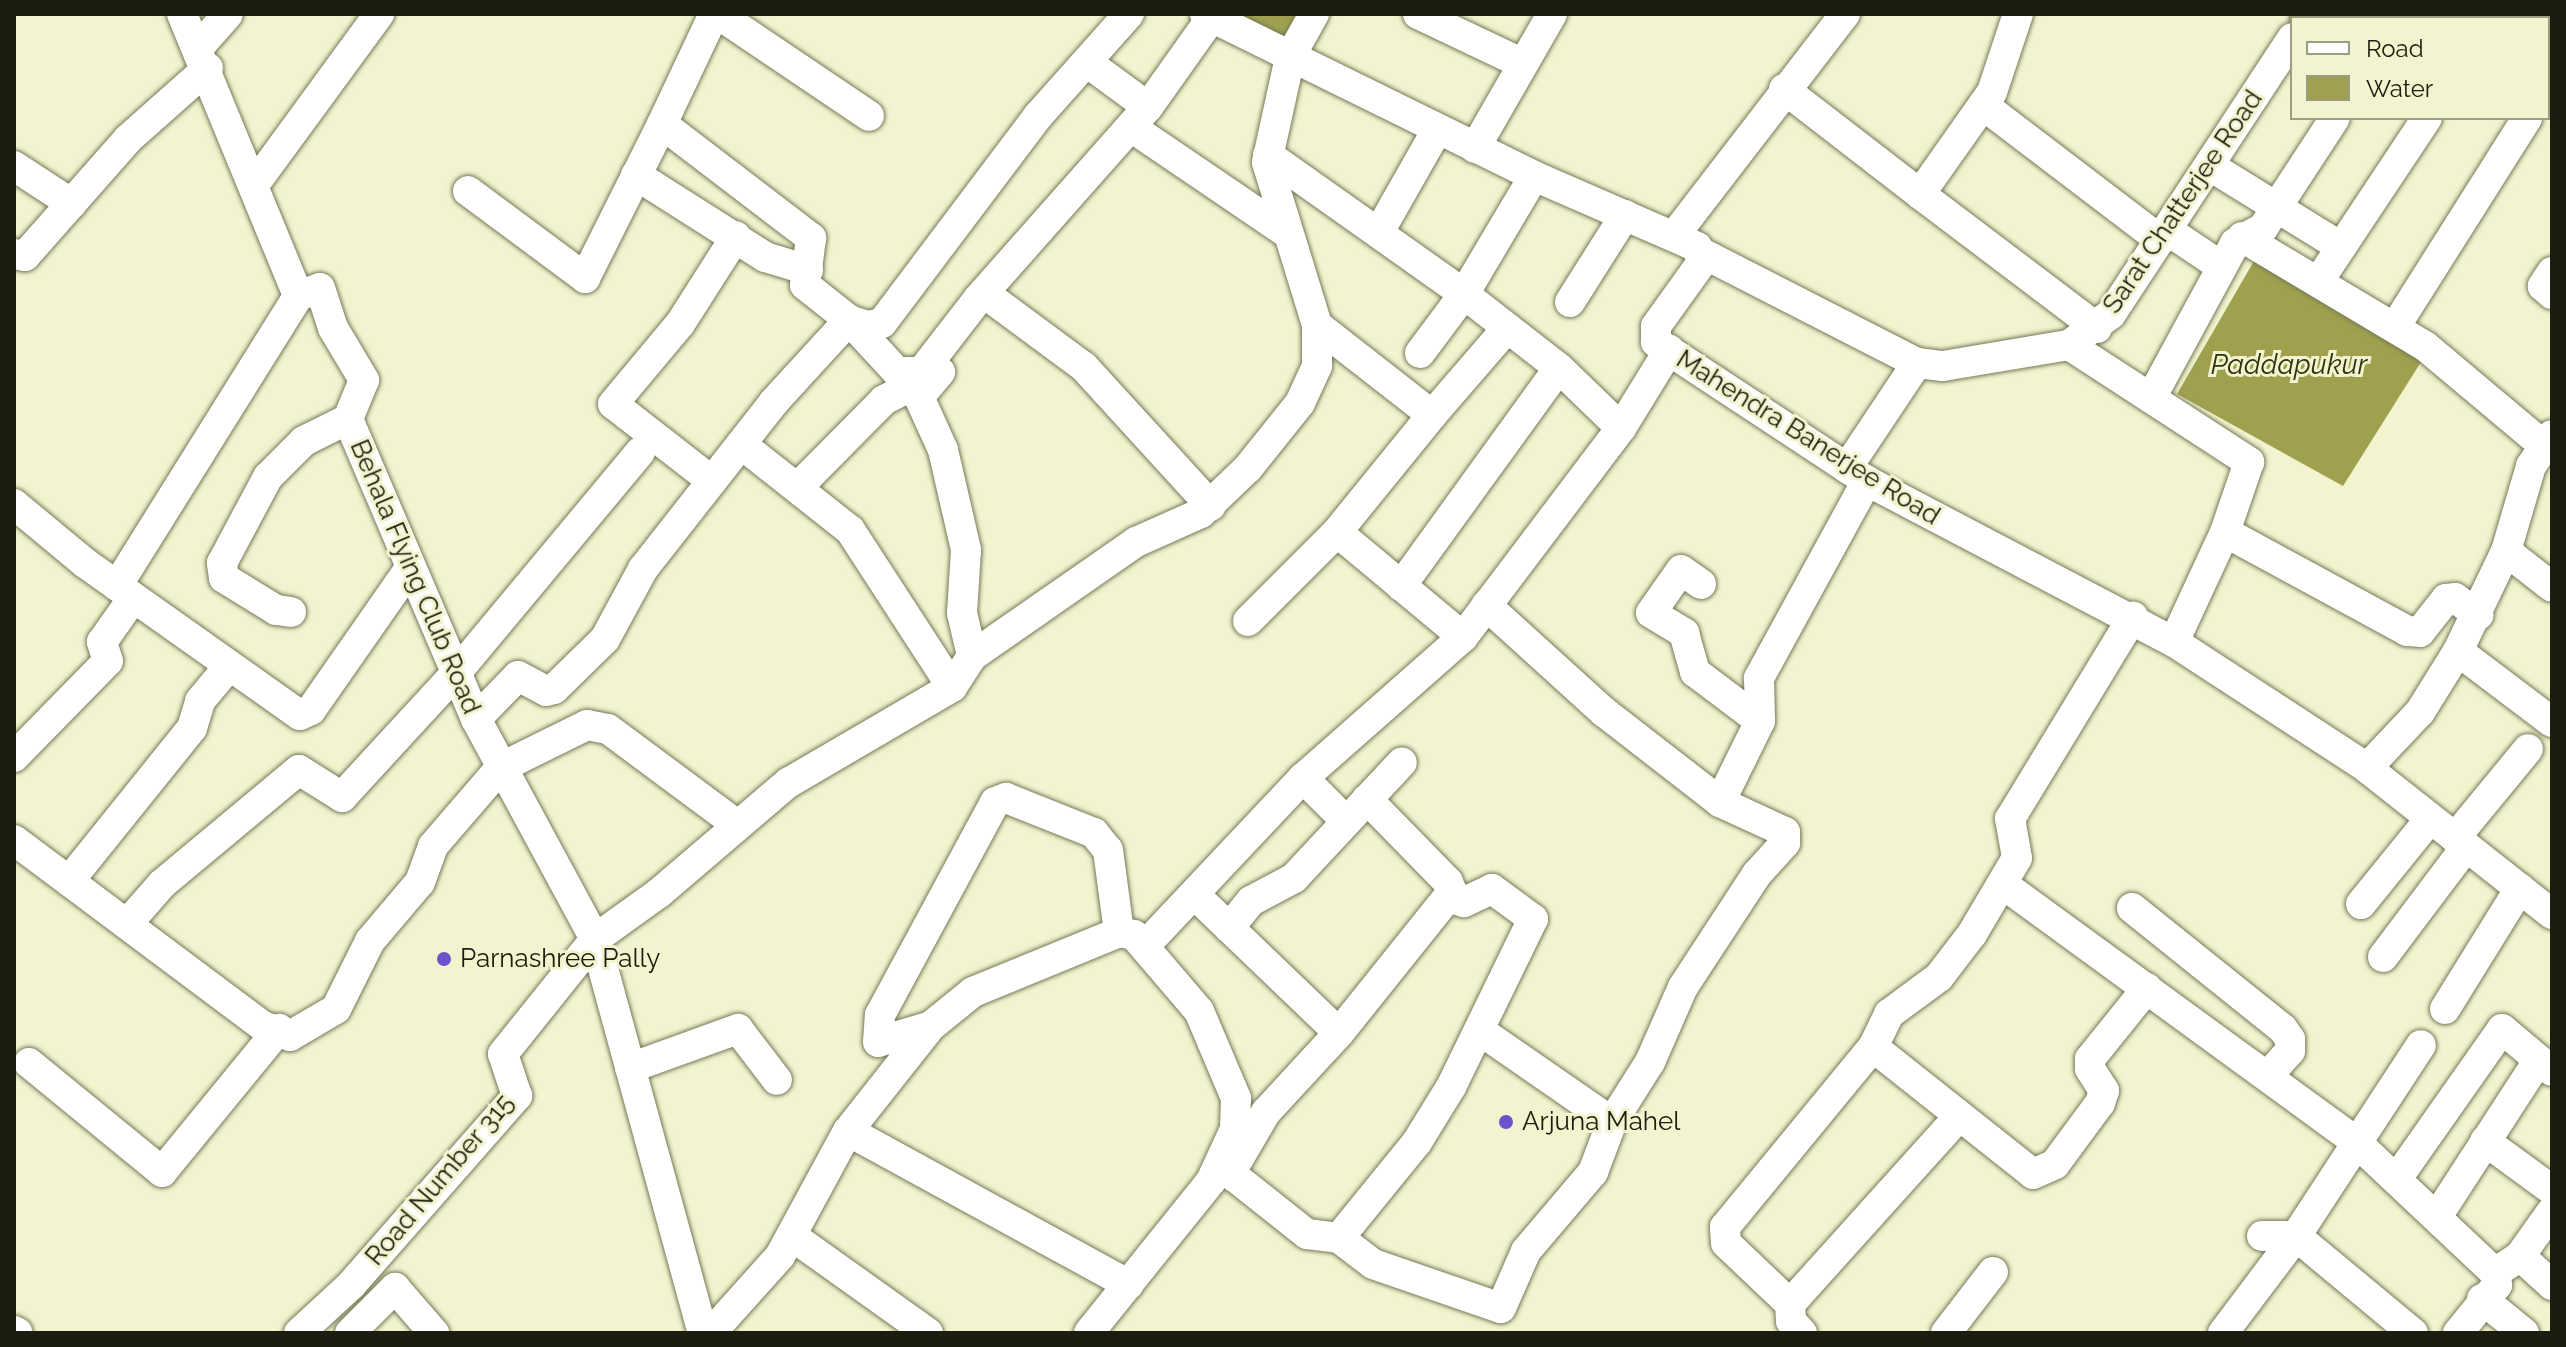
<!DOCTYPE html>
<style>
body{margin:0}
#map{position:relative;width:2566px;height:1347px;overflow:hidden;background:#f2f4cf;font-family:Raleway,sans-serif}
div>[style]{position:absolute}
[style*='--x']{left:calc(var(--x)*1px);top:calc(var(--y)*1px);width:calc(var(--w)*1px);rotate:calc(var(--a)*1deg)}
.water>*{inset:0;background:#a0a14f}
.roads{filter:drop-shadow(0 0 2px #777857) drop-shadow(0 0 2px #777857)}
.minor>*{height:30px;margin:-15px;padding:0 15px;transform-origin:15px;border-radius:15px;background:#fff}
.dots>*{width:22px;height:22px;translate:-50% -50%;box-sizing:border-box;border:4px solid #f2f4cf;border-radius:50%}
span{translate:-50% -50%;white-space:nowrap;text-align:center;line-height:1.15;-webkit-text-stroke:6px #f2f4cf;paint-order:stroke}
.street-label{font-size:26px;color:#1c1d0f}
.poi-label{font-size:26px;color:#1c1d0f}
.left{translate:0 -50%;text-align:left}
.water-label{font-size:28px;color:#31320d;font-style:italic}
.frame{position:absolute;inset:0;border:16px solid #1c1d0f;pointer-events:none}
.legend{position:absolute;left:2290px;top:16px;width:260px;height:104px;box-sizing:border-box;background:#f2f4cf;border:2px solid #9c9e82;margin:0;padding:10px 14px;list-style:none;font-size:24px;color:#1c1d0f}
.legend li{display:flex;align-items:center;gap:16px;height:40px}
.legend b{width:40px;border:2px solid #9c9e82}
</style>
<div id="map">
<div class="water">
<i style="clip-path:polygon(1235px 14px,1302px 14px,1288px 38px)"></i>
<i style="clip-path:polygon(2258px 254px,2426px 354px,2343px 486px,2177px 394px)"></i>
</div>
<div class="roads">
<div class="minor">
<i style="--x:182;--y:14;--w:305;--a:67.6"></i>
<i style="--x:298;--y:296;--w:23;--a:-20"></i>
<i style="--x:320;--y:288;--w:42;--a:72"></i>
<i style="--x:333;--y:328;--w:61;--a:59.2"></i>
<i style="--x:364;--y:380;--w:42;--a:112.3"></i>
<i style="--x:348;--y:419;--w:326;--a:66.9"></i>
<i style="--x:476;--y:719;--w:250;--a:61.6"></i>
<i style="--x:595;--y:939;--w:409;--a:74.7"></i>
<i style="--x:714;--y:14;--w:122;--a:115.3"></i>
<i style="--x:662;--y:124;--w:188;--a:37.4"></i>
<i style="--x:811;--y:238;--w:47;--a:97.3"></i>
<i style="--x:805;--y:285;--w:56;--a:38.5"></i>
<i style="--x:849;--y:320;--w:71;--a:47.3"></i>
<i style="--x:897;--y:372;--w:43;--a:0"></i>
<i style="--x:940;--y:372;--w:33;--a:130"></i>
<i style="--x:919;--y:397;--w:58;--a:65.6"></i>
<i style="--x:943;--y:450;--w:103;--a:77"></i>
<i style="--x:966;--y:550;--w:63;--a:93.6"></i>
<i style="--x:962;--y:613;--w:44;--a:76.9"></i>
<i style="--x:718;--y:14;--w:182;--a:34"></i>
<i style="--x:1205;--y:14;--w:367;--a:26.2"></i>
<i style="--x:1534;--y:176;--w:178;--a:23.5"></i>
<i style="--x:1697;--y:247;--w:16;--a:72"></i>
<i style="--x:1702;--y:262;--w:79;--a:125.7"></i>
<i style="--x:1656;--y:326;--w:16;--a:90"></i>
<i style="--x:1656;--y:342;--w:253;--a:33.4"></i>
<i style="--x:1867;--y:481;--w:347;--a:27.7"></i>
<i style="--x:2174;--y:642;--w:230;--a:33.1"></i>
<i style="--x:2367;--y:768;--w:236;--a:38.3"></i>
<i style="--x:1418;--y:14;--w:114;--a:25.4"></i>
<i style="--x:2018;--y:14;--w:82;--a:108.4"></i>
<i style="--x:1992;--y:92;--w:125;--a:125.2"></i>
<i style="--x:1920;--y:194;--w:222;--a:37.1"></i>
<i style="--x:2395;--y:14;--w:7;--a:34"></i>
<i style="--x:2305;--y:18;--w:4;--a:-63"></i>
<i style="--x:2494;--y:18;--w:4;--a:-63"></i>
<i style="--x:198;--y:48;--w:45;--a:-48.6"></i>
<i style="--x:1088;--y:63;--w:74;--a:36.3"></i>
<i style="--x:2548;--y:82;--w:8;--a:-60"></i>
<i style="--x:1784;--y:89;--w:172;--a:37.7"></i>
<i style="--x:1983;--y:105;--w:223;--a:37.3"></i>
<i style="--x:1131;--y:127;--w:185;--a:34.2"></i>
<i style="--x:1475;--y:148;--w:155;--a:-60.1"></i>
<i style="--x:1268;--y:155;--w:240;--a:35.3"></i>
<i style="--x:1464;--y:294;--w:120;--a:37.9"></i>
<i style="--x:1559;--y:368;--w:86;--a:44.1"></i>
<i style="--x:14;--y:166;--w:69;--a:33.2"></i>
<i style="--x:2210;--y:166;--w:154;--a:31.7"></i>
<i style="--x:636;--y:175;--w:153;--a:32.4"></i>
<i style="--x:765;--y:257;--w:45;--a:16.8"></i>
<i style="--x:254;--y:185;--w:212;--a:-53.8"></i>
<i style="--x:468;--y:191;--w:146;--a:36.6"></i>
<i style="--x:585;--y:278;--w:172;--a:-63.4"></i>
<i style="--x:2167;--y:230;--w:66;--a:33.9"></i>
<i style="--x:1379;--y:232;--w:117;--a:-60.4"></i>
<i style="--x:1674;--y:236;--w:280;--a:-52.4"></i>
<i style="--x:2242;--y:237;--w:213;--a:30.8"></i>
<i style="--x:2425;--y:346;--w:155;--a:40"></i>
<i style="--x:1702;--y:253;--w:242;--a:27.1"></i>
<i style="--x:1917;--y:363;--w:26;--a:7"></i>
<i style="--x:1943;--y:366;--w:128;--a:-9.5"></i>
<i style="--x:2069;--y:345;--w:52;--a:-36.4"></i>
<i style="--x:2111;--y:314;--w:330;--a:-56.7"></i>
<i style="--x:14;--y:254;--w:11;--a:10"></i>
<i style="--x:25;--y:256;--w:156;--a:-48.6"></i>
<i style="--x:128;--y:139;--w:107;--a:-41.6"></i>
<i style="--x:2552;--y:272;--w:17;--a:123"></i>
<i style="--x:2543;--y:286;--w:12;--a:42"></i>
<i style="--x:2320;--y:279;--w:193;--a:-56.4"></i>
<i style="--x:984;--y:293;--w:124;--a:36.5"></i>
<i style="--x:1084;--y:367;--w:188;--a:47.6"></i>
<i style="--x:1570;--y:302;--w:103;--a:-57.7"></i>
<i style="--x:2395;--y:327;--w:247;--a:-57.7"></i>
<i style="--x:2069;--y:345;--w:215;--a:33"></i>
<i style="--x:2249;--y:462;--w:74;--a:108.9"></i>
<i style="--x:2225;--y:532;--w:121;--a:114.9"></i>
<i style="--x:1420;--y:353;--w:74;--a:-53.3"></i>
<i style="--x:1464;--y:294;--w:137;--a:-59.3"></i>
<i style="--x:934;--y:373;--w:14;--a:176"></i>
<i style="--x:920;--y:374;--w:95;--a:-52.3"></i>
<i style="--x:978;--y:299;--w:256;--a:-48.5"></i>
<i style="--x:1148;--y:107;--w:110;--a:-54.6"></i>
<i style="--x:2151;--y:398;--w:176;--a:-61.5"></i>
<i style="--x:2235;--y:243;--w:32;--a:-28"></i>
<i style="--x:2263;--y:228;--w:131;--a:-56.8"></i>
<i style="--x:1432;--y:415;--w:115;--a:-49.2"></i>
<i style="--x:741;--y:444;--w:139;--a:38.3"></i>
<i style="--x:850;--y:530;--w:187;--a:57"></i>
<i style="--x:1847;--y:468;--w:126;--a:-56.3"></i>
<i style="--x:712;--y:481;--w:125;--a:-142.1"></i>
<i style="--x:613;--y:404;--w:104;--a:-50.1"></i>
<i style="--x:680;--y:324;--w:104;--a:-57.5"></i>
<i style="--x:799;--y:486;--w:121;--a:-45.3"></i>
<i style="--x:884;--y:400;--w:53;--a:-27.1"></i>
<i style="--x:14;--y:504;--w:92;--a:39.7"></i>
<i style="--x:85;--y:563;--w:263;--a:35.3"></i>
<i style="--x:300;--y:715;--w:12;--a:-24"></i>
<i style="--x:311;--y:710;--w:173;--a:-55.1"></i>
<i style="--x:1337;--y:532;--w:164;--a:39.8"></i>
<i style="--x:2225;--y:532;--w:207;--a:28.5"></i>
<i style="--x:2407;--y:631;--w:13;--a:4"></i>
<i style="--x:2420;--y:632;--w:42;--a:-51.8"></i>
<i style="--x:2446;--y:599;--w:9;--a:-6"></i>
<i style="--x:2455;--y:598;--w:29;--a:36"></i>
<i style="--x:2506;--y:551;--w:58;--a:38"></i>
<i style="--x:1701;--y:584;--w:24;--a:-145"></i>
<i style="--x:1681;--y:570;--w:52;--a:124.9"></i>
<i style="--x:1651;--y:613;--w:39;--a:31"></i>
<i style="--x:1684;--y:633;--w:41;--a:74.2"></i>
<i style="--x:1695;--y:672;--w:81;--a:37"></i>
<i style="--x:117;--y:586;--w:342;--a:-58"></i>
<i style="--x:1401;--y:586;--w:269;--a:-54.1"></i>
<i style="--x:291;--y:612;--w:15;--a:-172"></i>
<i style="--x:276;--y:610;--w:61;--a:-148.4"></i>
<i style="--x:224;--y:578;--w:15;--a:-98"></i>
<i style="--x:222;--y:563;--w:98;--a:-61.9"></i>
<i style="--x:268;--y:477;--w:51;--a:-45"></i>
<i style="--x:304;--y:441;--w:49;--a:-26.6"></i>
<i style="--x:1248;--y:621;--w:126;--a:-45"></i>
<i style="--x:1337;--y:532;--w:151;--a:-50.9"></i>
<i style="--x:1432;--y:415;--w:146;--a:-142"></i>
<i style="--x:2458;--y:651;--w:118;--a:37.1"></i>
<i style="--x:476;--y:719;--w:60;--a:-45.7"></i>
<i style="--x:518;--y:676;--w:32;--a:28"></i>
<i style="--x:546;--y:691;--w:8;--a:-14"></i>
<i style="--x:554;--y:689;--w:71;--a:-44.4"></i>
<i style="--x:605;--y:639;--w:80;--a:-61.5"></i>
<i style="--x:643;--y:569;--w:211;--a:-51.9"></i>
<i style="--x:773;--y:403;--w:113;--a:-47.5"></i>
<i style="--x:849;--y:320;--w:20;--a:18"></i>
<i style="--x:868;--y:326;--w:14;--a:-12"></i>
<i style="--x:882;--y:323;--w:259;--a:-53"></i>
<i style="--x:1038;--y:116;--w:137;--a:-48.3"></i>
<i style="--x:14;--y:757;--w:134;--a:-45.6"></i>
<i style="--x:108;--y:661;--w:20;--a:-108"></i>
<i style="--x:102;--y:642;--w:54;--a:-54.8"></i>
<i style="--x:2367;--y:768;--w:77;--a:-46.6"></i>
<i style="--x:2420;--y:712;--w:72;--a:-58.1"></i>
<i style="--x:2458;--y:651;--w:111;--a:-64.4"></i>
<i style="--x:2506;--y:551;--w:89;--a:-73.6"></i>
<i style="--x:2531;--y:466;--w:37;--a:-56"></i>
<i style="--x:1303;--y:778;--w:61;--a:45"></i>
<i style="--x:1720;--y:802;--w:90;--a:-63.7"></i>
<i style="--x:1760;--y:721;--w:43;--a:-91.3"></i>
<i style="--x:1759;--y:678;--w:225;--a:-61.3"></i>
<i style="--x:2455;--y:838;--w:115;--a:-50.6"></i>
<i style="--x:14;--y:840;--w:311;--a:36.8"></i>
<i style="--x:263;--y:1026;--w:29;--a:20"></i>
<i style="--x:290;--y:1036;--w:53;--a:-30.4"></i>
<i style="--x:336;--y:1009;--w:76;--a:-63.4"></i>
<i style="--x:370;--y:941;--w:77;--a:-49.7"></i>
<i style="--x:420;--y:882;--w:38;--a:-70"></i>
<i style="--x:433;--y:846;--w:103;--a:-49.3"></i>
<i style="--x:500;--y:768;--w:97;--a:-26.3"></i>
<i style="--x:587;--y:725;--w:21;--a:11"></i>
<i style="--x:608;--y:729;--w:159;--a:36.6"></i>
<i style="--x:69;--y:881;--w:196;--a:-51.2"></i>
<i style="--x:192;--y:728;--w:28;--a:-73"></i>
<i style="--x:200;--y:701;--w:45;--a:-50.4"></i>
<i style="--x:2004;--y:885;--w:434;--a:36.1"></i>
<i style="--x:2355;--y:1141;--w:192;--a:43.3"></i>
<i style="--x:1195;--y:895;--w:199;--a:43.8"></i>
<i style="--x:1339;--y:1033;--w:108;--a:132.7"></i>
<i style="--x:1266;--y:1112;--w:67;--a:120.4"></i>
<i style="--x:1232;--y:1170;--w:8;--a:67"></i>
<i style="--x:1235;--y:1177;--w:92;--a:38.4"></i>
<i style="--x:1307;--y:1234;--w:32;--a:7"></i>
<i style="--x:1339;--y:1238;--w:43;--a:37.4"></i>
<i style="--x:1373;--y:1264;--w:135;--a:19"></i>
<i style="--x:1501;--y:1308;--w:62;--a:-66.3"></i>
<i style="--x:1526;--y:1251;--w:104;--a:-49.7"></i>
<i style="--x:1593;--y:1172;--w:53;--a:-69.2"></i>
<i style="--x:1612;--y:1122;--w:71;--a:-57.7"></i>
<i style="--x:1650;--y:1062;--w:82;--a:-66.3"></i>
<i style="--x:1683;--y:987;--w:135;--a:-56.8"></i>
<i style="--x:1757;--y:874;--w:42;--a:-47.9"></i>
<i style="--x:1785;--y:843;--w:11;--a:-90"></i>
<i style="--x:1785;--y:832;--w:72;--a:-155.2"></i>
<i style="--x:1720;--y:802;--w:147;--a:-142.2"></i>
<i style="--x:1604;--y:712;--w:159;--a:-137.8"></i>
<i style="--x:2361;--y:904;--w:108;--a:-51"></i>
<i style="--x:2132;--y:908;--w:193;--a:38.7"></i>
<i style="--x:2283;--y:1029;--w:12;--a:55"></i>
<i style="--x:2290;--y:1039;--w:12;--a:90"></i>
<i style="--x:2290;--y:1051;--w:31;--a:132"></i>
<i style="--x:127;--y:924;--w:53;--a:-48.8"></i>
<i style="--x:162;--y:884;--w:178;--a:-39.8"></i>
<i style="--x:299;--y:770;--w:51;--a:32.1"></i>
<i style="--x:342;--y:797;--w:168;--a:-47.4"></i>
<i style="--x:456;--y:673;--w:288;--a:-50.2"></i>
<i style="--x:1229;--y:928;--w:35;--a:-51"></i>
<i style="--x:1251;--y:901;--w:49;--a:-28.1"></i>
<i style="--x:1294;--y:878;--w:158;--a:-47"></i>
<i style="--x:1155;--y:935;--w:216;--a:-46.7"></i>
<i style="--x:1303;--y:778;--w:213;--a:-41.4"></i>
<i style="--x:1463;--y:637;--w:262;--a:-52.9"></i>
<i style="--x:1621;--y:428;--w:92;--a:-58.4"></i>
<i style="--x:2383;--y:957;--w:138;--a:-53"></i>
<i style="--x:2445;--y:1009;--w:142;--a:-58.2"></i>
<i style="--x:931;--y:1026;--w:55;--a:163.2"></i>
<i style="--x:878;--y:1042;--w:27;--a:-86"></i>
<i style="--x:880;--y:1015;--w:242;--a:-61.6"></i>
<i style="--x:995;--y:802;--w:12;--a:-20"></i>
<i style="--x:1006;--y:798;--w:95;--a:21.7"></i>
<i style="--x:1094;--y:833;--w:22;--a:51"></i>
<i style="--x:1108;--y:850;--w:83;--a:82.4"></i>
<i style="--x:1482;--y:1032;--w:158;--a:34.7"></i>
<i style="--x:1339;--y:1033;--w:181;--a:-51.3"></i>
<i style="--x:1452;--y:892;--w:11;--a:-112"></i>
<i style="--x:1448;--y:882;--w:116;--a:-134.3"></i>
<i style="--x:1873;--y:1047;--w:204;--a:38.4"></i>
<i style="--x:2033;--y:1174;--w:24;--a:-24"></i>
<i style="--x:2055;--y:1164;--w:76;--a:-53.6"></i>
<i style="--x:2100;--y:1103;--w:13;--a:-72"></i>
<i style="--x:2104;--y:1091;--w:26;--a:-122"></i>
<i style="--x:2090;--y:1069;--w:10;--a:-90"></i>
<i style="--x:2090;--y:1059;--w:91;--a:-51.2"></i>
<i style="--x:29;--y:1063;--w:172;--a:39.3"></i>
<i style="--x:162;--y:1172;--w:185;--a:-50.7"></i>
<i style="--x:630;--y:1068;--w:115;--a:-19.9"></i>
<i style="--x:738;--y:1029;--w:64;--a:52.6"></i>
<i style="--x:848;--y:1131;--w:320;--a:28.7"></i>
<i style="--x:2485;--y:1141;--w:83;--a:36.2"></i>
<i style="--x:2398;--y:1177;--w:181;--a:-54.9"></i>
<i style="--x:2502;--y:1029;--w:65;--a:40"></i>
<i style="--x:2438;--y:1215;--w:184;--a:-57"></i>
<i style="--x:792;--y:1236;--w:167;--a:35.5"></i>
<i style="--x:2262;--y:1236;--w:34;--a:0"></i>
<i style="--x:2296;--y:1236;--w:152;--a:39.7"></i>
<i style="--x:1339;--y:1238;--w:124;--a:-50.9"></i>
<i style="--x:1417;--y:1142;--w:65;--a:-58.3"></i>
<i style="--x:1451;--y:1087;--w:187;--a:-64"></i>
<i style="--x:1533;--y:919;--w:51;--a:-143.8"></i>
<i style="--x:1492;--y:889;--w:31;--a:155"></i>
<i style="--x:1464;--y:902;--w:16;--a:-165"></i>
<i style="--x:2520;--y:1256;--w:43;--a:42.2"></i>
<i style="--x:2482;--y:1299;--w:54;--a:39"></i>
<i style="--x:1790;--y:1304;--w:253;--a:-48"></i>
<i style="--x:14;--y:1331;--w:4;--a:27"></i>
<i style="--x:299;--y:1333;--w:71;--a:-42.7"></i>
<i style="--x:351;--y:1285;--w:252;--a:-48.7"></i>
<i style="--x:517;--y:1096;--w:44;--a:-108.4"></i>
<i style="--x:503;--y:1054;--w:147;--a:-51.3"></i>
<i style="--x:595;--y:939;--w:79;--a:-35.7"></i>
<i style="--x:659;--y:893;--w:170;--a:-40.5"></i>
<i style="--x:788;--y:783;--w:190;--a:-30.3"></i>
<i style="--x:952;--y:687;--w:37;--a:-57"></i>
<i style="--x:972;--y:656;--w:200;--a:-34.8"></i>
<i style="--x:1136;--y:542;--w:71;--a:-24"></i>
<i style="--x:1201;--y:513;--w:65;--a:-43.8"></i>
<i style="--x:1248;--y:468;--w:83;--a:-51.3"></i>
<i style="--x:1300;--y:403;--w:41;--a:-65.3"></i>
<i style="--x:1317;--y:366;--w:41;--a:-90"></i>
<i style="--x:1317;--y:325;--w:170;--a:-107.1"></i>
<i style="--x:1267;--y:162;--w:107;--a:-77.6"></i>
<i style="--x:1290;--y:57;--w:49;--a:-60.8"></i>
<i style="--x:350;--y:1333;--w:64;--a:-45"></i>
<i style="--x:395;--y:1288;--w:60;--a:49.1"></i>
<i style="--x:711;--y:1333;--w:103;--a:-48.1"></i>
<i style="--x:780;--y:1256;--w:142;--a:-61.5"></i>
<i style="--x:848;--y:1131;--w:134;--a:-51.7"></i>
<i style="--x:931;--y:1026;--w:54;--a:-39"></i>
<i style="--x:973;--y:992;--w:158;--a:-22.3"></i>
<i style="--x:1119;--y:932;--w:15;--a:11"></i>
<i style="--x:1134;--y:935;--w:100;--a:49.5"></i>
<i style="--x:1199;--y:1011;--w:95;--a:67"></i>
<i style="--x:1236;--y:1098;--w:31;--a:92"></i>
<i style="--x:1235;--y:1129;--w:57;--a:114.8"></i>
<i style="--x:1211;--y:1181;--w:195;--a:128.8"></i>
<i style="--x:1802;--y:1333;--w:16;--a:-133"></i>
<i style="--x:1791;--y:1321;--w:17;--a:-93"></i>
<i style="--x:1790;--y:1304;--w:88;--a:-136.4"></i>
<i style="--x:1726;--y:1243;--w:16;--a:-94"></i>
<i style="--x:1725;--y:1227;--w:233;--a:-50.6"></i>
<i style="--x:1873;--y:1047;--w:37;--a:-64"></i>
<i style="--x:1889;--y:1014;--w:62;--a:-36.5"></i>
<i style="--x:1939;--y:977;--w:54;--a:-52.5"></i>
<i style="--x:1972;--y:934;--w:88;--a:-59.4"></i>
<i style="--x:2017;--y:858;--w:40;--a:-100"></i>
<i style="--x:2010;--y:819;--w:237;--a:-58.7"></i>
<i style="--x:1946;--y:1333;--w:77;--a:-52.4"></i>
<i style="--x:2223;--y:1333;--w:121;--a:-53"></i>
<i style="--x:2296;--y:1236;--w:228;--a:-56.8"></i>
<i style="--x:2458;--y:1333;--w:62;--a:-50.9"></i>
<i style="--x:2497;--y:1285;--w:12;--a:-99"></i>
<i style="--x:2495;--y:1273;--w:30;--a:-34"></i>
<i style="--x:2520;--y:1256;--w:55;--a:-54.6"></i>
</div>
</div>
<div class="dots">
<i style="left:444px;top:959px;background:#6e52cb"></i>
<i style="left:1506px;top:1122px;background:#6e52cb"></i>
</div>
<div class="street-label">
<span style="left:2183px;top:202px;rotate:-56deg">Sarat Chatterjee Road</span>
<span style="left:1808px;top:438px;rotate:32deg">Mahendra Banerjee Road</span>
<span style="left:415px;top:577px;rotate:67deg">Behala Flying Club Road</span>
<span style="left:440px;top:1180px;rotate:-50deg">Road Number 315</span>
</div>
<div class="poi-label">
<span class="left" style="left:460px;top:959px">Parnashree Pally</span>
<span class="left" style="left:1522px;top:1122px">Arjuna Mahel</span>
</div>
<div class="water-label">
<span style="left:2289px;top:365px">Paddapukur</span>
</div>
<div class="frame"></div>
<ul class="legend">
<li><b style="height:10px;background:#fff"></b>Road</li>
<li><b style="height:22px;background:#a0a14f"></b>Water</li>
</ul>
</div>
